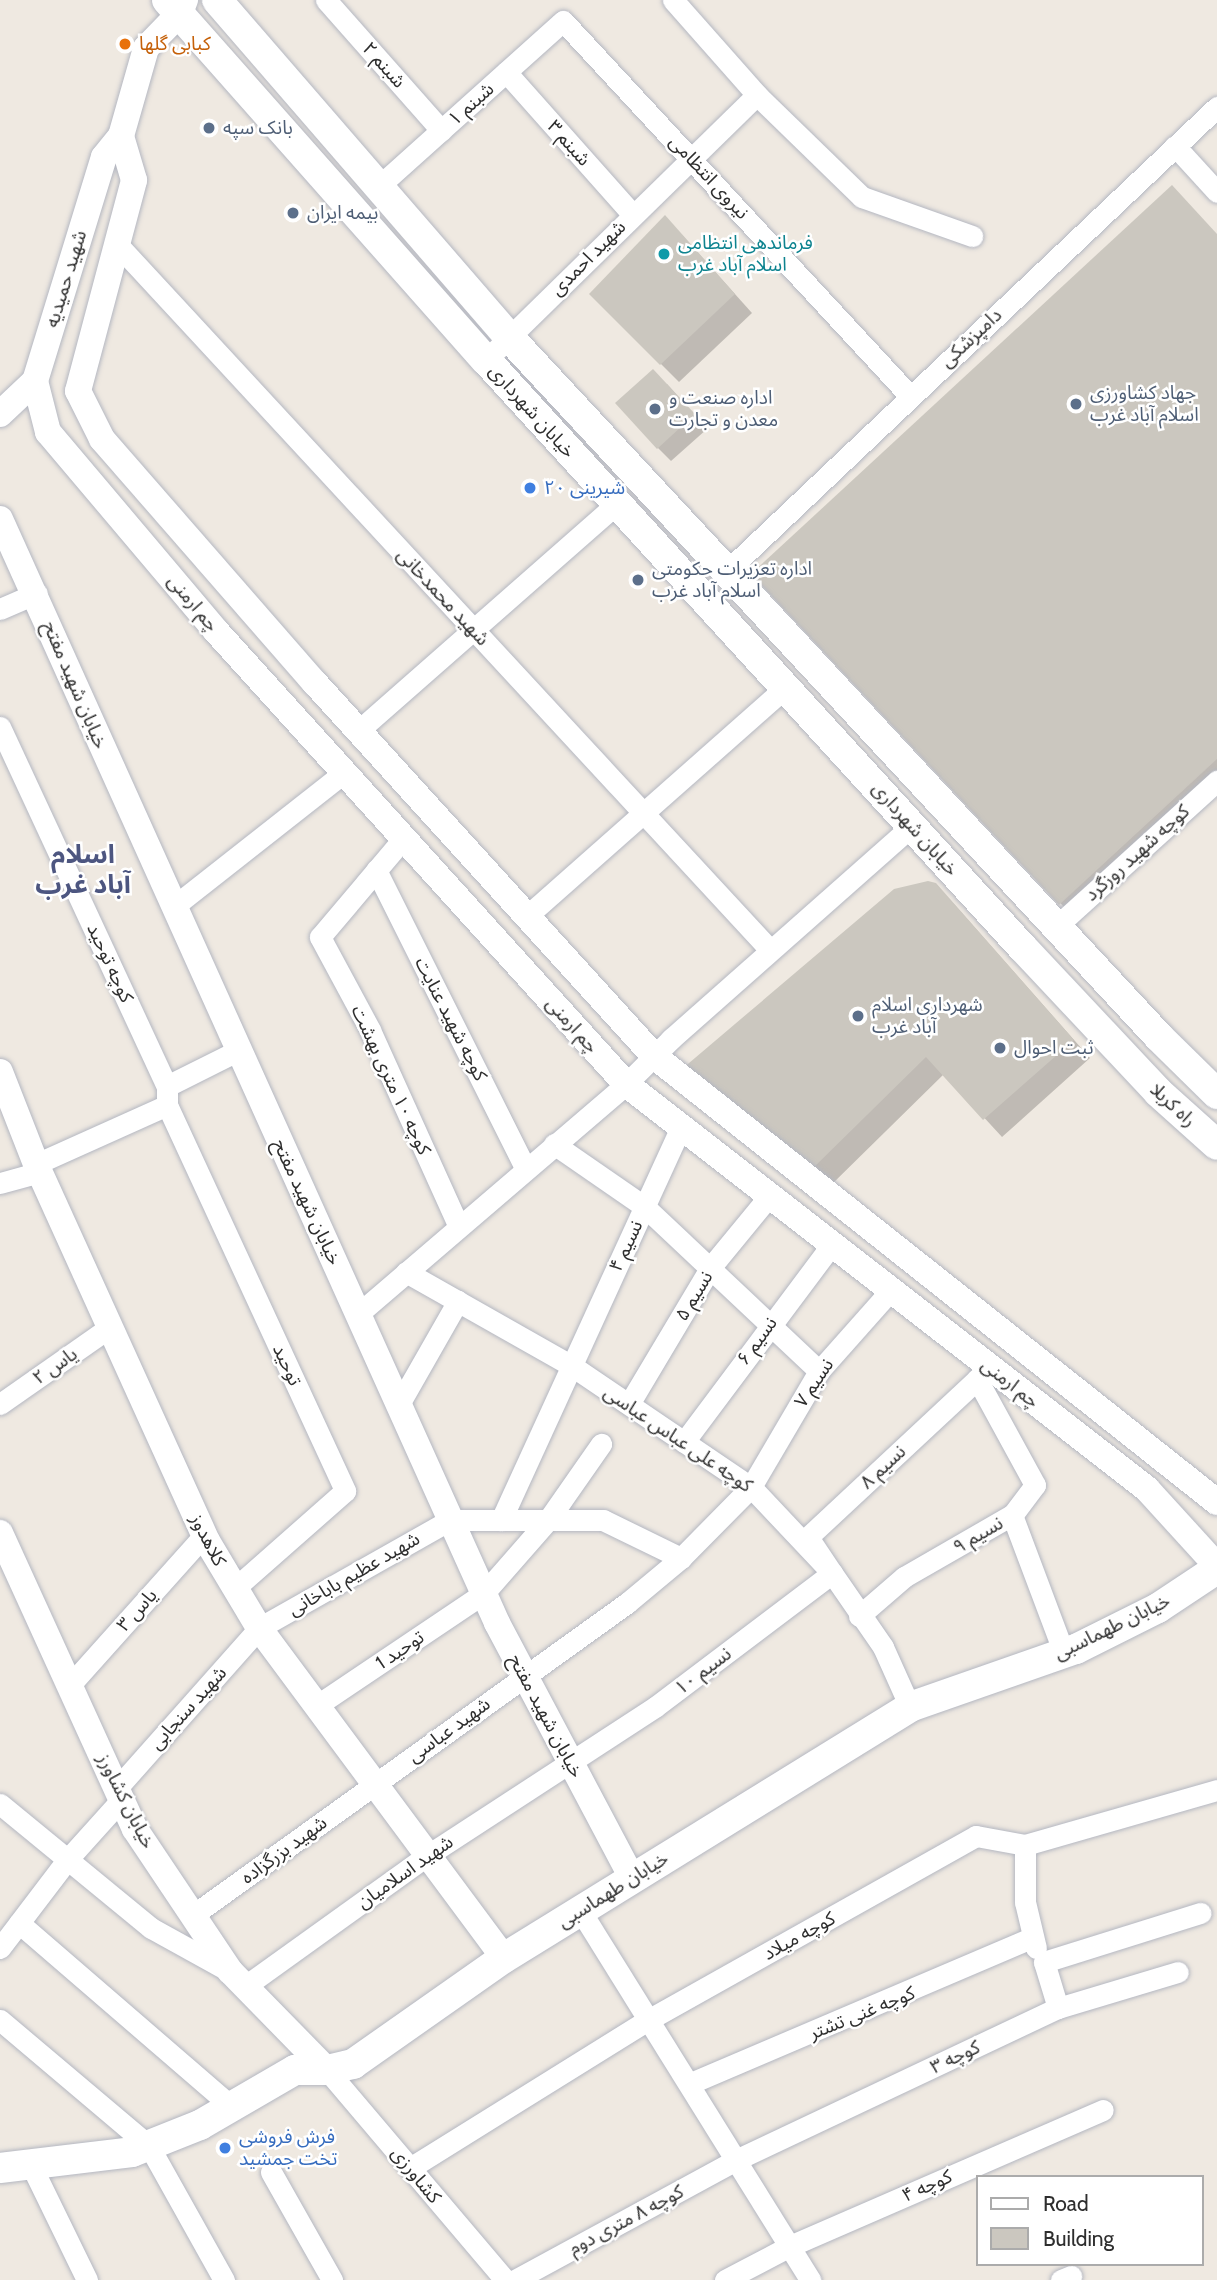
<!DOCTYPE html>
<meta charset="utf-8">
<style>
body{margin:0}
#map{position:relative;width:1217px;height:2280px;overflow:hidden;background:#efe9e1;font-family:Cabin,"Noto Sans Arabic",sans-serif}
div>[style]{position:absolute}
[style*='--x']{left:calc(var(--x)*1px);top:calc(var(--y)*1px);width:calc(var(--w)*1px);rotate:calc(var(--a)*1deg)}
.shadow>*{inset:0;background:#0003}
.building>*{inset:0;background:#cbc7bf}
.roads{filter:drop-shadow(0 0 2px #b4b7c1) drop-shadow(0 0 2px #b4b7c1)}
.minor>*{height:21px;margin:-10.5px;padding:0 10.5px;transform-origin:10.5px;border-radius:10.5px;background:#fff}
.tertiary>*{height:26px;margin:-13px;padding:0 13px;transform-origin:13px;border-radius:13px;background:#fff}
.secondary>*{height:30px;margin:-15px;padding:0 15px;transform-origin:15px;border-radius:15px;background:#fff}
.dots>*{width:19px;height:19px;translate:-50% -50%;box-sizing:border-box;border:4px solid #fff;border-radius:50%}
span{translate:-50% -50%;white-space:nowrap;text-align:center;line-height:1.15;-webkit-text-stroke:5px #fff;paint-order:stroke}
.food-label{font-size:19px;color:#c56008}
.left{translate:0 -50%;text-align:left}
.street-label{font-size:19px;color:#2e2e2e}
.service-label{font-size:19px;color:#4e5e75}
.culture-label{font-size:19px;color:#0d838f}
.shop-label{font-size:19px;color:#366cbe}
.district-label{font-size:26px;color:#4d5680;font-weight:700}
.legend{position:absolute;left:976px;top:2175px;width:228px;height:91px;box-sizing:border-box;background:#fff;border:2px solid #ababab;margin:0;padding:9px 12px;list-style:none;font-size:21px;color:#2e2e2e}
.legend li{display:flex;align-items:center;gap:14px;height:35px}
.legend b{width:35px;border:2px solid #ababab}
</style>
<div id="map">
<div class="shadow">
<i style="clip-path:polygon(1217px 235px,1217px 794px,1078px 922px,754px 574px)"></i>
<i style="clip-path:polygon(683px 236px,752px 313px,679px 382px,591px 294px)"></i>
<i style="clip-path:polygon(667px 384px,707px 429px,671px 461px,658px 448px)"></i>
<i style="clip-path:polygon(953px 903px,1090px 1058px,1002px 1137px,944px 1074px,828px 1188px,703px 1087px)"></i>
</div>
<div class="building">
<i style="clip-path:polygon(1172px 185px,1217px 234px,1217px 759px,1059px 905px,751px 574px)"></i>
<i style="clip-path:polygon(665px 215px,735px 294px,660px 365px,589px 294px)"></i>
<i style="clip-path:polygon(653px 369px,695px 414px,657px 449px,615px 403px)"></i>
<i style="clip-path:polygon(928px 881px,936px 883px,1074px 1040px,983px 1120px,926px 1057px,809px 1172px,682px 1069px,894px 889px)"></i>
</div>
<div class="roads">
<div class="minor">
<i style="--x:326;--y:0;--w:174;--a:48.5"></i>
<i style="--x:673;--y:0;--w:127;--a:48.5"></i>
<i style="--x:757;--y:95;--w:146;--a:44.2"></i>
<i style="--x:862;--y:197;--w:117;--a:19.5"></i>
<i style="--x:506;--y:72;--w:190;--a:48.4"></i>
<i style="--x:1175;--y:146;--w:62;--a:47.6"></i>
<i style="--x:379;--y:186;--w:247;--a:-41.9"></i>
<i style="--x:563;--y:21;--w:511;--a:47.22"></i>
<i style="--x:117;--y:244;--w:962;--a:47.23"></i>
<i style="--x:486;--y:360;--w:379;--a:-44.4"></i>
<i style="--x:727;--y:571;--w:675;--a:-43.44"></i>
<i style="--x:0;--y:609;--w:40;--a:-23.4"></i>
<i style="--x:0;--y:727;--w:396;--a:65.1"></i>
<i style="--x:358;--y:731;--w:344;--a:-41.3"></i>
<i style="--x:402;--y:840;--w:127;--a:130.2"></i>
<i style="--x:320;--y:937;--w:106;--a:61.7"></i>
<i style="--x:370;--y:1030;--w:214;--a:65.7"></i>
<i style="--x:376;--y:870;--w:333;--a:63.4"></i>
<i style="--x:173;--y:907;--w:216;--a:-38.2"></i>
<i style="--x:527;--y:916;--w:344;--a:-41.5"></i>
<i style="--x:1058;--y:925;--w:215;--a:-42.2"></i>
<i style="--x:167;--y:1105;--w:425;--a:65.2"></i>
<i style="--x:345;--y:1491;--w:148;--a:138.6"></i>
<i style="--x:554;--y:1144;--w:111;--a:34.7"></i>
<i style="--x:645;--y:1207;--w:239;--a:43.3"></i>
<i style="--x:36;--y:1164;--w:144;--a:-24.2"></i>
<i style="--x:167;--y:1105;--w:19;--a:-90"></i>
<i style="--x:167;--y:1086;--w:78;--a:-26.6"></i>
<i style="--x:0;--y:1183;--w:41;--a:-15.4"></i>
<i style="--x:406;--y:1272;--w:191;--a:29.5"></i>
<i style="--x:572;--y:1366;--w:216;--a:34.1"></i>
<i style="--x:751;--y:1487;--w:118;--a:46.7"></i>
<i style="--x:832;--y:1573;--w:90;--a:55.4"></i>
<i style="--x:883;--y:1647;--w:66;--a:65.8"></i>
<i style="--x:358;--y:1314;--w:353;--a:-40.6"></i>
<i style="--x:626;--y:1084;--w:64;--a:-45"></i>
<i style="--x:671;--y:1039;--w:322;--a:-41.5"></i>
<i style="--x:977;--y:1379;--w:121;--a:61.3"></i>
<i style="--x:1035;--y:1485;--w:38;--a:127"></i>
<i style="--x:0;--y:1404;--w:134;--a:-35"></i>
<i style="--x:629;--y:1404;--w:158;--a:-59.2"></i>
<i style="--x:710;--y:1268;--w:94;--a:-50.6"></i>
<i style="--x:398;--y:1406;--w:121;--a:-60.3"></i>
<i style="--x:684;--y:1442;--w:247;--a:-53.2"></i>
<i style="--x:501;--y:1520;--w:433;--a:-65.4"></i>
<i style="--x:859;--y:1616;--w:60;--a:-40.9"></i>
<i style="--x:904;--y:1577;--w:125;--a:-29.9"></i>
<i style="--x:1012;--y:1515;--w:147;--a:69.4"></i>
<i style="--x:70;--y:1685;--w:201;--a:-48.2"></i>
<i style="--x:316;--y:1706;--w:202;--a:-33.9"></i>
<i style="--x:484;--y:1593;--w:97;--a:-48.8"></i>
<i style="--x:548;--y:1520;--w:93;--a:-55.1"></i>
<i style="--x:117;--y:1788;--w:214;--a:-48.4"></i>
<i style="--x:259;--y:1628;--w:219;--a:-29.5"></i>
<i style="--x:450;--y:1520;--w:153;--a:0"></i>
<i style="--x:603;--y:1520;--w:87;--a:26"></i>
<i style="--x:0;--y:1804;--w:195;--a:39.4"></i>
<i style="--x:151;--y:1928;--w:89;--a:28.9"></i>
<i style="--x:1025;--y:1845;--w:57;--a:90"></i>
<i style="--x:1025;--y:1902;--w:47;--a:76.6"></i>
<i style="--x:580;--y:1910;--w:436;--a:58.1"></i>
<i style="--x:193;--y:1915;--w:535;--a:-35.71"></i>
<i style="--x:627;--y:1603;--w:70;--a:-39.8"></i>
<i style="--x:681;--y:1558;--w:100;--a:-45.4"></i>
<i style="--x:751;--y:1487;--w:134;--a:-59.6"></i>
<i style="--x:819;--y:1371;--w:108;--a:-48.4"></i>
<i style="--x:19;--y:1923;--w:281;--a:40.8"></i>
<i style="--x:0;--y:1948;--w:111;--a:-52.7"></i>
<i style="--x:67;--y:1860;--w:82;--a:-48"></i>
<i style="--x:244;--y:1987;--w:226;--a:-35.7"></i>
<i style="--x:428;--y:1855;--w:271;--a:-33.1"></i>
<i style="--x:655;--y:1707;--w:222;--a:-37.1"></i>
<i style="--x:832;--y:1573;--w:43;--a:-123.7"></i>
<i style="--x:808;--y:1537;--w:249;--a:-43"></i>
<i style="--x:1058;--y:2008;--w:48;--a:-106.9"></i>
<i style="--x:1044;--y:1962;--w:164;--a:-17.4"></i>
<i style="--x:0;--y:2020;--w:195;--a:40.2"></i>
<i style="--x:149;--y:2146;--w:154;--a:60.8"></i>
<i style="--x:327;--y:2070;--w:275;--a:49.7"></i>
<i style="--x:691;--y:2083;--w:370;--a:-23.1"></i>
<i style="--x:31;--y:2165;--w:128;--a:64"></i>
<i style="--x:410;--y:2168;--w:280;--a:-31.9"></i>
<i style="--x:648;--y:2020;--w:376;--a:-29.3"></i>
<i style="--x:976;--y:1836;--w:50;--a:10.4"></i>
<i style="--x:1025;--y:1845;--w:200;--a:-16"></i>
<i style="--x:271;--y:2172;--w:124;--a:60.5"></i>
<i style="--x:515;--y:2280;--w:254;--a:-28.5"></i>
<i style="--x:738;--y:2159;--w:354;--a:-25.3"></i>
<i style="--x:1058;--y:2008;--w:125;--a:-16.7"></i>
<i style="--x:725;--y:2280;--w:73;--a:-27.6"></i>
<i style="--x:790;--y:2246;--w:341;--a:-23.5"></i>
<i style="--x:1061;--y:2280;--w:11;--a:-22"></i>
</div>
<div class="tertiary">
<i style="--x:35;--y:381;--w:53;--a:75.7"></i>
<i style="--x:48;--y:432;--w:260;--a:49.8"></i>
<i style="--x:216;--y:631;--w:611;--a:47.85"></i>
<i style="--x:626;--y:1084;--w:660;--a:37.86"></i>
<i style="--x:1147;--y:1489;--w:104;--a:47.7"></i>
<i style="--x:78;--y:391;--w:54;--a:63.4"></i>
<i style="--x:102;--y:439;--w:324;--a:48.9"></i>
<i style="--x:315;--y:683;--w:504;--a:47.73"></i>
<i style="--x:654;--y:1056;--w:718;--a:38.39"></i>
<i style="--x:78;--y:391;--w:218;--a:-75.1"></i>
<i style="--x:134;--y:180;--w:46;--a:-106.5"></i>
<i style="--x:0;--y:414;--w:48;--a:-43.3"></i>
<i style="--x:35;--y:381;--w:234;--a:-72.9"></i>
<i style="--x:104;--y:157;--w:27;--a:-51"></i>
<i style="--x:121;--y:136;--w:91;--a:-74.1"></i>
<i style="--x:146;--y:48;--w:49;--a:-45.8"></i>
<i style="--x:180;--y:13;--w:14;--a:-69"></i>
<i style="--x:0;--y:519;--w:1211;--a:65.76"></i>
<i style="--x:497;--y:1623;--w:289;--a:62.1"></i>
<i style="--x:0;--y:1072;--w:99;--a:68.6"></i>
<i style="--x:36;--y:1164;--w:414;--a:65.6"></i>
<i style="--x:207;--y:1541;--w:101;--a:59.1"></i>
<i style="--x:259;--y:1628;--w:411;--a:53.4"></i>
<i style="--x:0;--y:1533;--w:325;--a:65.5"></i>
<i style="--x:135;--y:1829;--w:171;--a:56.2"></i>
<i style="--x:230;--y:1971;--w:139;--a:45.6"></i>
</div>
<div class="secondary">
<i style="--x:167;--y:0;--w:481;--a:48.5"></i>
<i style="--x:486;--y:360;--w:796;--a:47.6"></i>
<i style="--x:1023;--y:948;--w:197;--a:46.8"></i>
<i style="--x:1158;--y:1092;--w:79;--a:41.9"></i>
<i style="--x:217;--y:0;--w:446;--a:49.1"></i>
<i style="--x:509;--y:337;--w:954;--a:47.12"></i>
<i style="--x:1158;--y:1036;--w:83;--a:44.5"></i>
<i style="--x:0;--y:2168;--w:133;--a:-6.9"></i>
<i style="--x:132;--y:2152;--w:73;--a:-21.7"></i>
<i style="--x:200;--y:2125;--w:110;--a:-30.1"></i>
<i style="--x:295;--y:2070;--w:32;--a:0"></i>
<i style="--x:327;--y:2070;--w:27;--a:-13"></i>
<i style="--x:353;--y:2064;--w:184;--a:-35.1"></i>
<i style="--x:504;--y:1958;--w:477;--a:-31.7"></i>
<i style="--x:910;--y:1707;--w:176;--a:-19.3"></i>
<i style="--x:1076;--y:1649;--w:92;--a:-26.6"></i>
<i style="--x:1158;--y:1608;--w:71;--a:-33.5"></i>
</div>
</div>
<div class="dots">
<i style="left:125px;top:44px;background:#e8710a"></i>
<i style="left:209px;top:128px;background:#5c6f8a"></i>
<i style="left:293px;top:213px;background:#5c6f8a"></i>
<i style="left:664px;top:254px;background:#0f9aa8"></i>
<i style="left:1076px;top:404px;background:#5c6f8a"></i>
<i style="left:655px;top:409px;background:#5c6f8a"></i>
<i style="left:530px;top:488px;background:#3f7fe0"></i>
<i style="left:638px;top:580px;background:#5c6f8a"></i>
<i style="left:858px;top:1016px;background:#5c6f8a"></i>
<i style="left:1000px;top:1048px;background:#5c6f8a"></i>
<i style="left:225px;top:2148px;background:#3f7fe0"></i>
</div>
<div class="food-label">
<span class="left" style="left:139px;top:44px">کبابی گلها</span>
</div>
<div class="street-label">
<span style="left:384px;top:65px;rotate:48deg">شبنم ۲</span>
<span style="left:471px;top:104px;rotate:-42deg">شبنم ۱</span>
<span style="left:569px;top:143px;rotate:48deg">شبنم ۳</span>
<span style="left:709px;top:177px;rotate:47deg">نیروی انتظامی</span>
<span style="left:588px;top:258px;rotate:-45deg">شهید احمدی</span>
<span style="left:66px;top:279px;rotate:-73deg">شهید حمیدیه</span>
<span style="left:971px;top:338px;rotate:-43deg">دامپزشکی</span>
<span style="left:532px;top:411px;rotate:48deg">خیابان شهرداری</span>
<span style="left:443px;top:597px;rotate:47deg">شهید محمدخانی</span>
<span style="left:193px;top:603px;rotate:50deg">چم ارمنی</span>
<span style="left:75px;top:685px;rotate:67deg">خیابان شهید مفتح</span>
<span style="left:915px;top:829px;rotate:48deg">خیابان شهرداری</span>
<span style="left:1137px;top:853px;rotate:-42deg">کوچه شهید روزگرد</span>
<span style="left:110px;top:963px;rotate:65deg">کوچه توحید</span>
<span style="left:451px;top:1019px;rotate:63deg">کوچه شهید عنایت</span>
<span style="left:572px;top:1025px;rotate:48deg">چم ارمنی</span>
<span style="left:391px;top:1080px;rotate:65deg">کوچه ۱۰ متری بهشت</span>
<span style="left:1173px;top:1105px;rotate:43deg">راه کربلا</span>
<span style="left:307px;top:1202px;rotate:65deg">خیابان شهید مفتح</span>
<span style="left:626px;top:1246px;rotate:-65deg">نسیم ۴</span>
<span style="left:694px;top:1296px;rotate:-59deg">نسیم ۵</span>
<span style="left:757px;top:1341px;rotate:-54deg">نسیم ۶</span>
<span style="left:287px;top:1365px;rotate:65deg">توحید</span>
<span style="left:55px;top:1366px;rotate:-35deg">یاس ۲</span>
<span style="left:814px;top:1383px;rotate:-56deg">نسیم ۷</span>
<span style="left:1010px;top:1383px;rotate:38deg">چم ارمنی</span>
<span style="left:678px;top:1439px;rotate:34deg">کوچه علی عباس عباسی</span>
<span style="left:883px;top:1467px;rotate:-43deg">نسیم ۸</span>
<span style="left:978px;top:1535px;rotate:-30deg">نسیم ۹</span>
<span style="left:208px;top:1540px;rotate:63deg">کلاهدوز</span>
<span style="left:354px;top:1574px;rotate:-30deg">شهید عظیم باباخانی</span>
<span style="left:137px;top:1610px;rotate:-48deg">یاس ۳</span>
<span style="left:1112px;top:1627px;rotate:-26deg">خیابان طهماسبی</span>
<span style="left:400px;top:1650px;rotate:-34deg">توحید 1</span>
<span style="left:703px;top:1671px;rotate:-37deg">نسیم ۱۰</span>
<span style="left:188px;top:1708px;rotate:-48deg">شهید سنجابی</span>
<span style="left:546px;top:1716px;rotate:62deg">خیابان شهید مفتح</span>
<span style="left:449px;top:1730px;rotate:-36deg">شهید عباسی</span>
<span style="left:126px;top:1801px;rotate:63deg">خیابان کشاورز</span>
<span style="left:284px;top:1850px;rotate:-36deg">شهید بزرگزاده</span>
<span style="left:405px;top:1872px;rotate:-35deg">شهید اسلامیان</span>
<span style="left:613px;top:1890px;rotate:-32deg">خیابان طهماسبی</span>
<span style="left:799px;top:1936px;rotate:-29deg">کوچه میلاد</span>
<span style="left:862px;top:2013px;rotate:-22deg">کوچه غنی تشتر</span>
<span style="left:955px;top:2057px;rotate:-25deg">کوچه ۳</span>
<span style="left:416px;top:2175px;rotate:51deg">کشاورزی</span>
<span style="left:927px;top:2186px;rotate:-24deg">کوچه ۴</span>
<span style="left:626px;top:2220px;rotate:-28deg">کوچه ۸ متری دوم</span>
</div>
<div class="service-label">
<span class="left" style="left:223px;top:128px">بانک سپه</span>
<span class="left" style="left:307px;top:213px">بیمه ایران</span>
<span class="left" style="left:1090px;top:404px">جهاد کشاورزی<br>اسلام آباد غرب</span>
<span class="left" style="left:669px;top:409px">اداره صنعت و<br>معدن و تجارت</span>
<span class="left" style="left:652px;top:580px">اداره تعزیرات حکومتی<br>اسلام آباد غرب</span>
<span class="left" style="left:872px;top:1016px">شهرداری اسلام<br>آباد غرب</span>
<span class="left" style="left:1014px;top:1048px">ثبت احوال</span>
</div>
<div class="culture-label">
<span class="left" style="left:678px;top:254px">فرماندهی انتظامی<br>اسلام آباد غرب</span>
</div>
<div class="shop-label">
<span class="left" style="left:544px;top:488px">شیرینی ۲۰</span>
<span class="left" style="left:239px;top:2148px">فرش فروشی<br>تخت جمشید</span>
</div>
<div class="district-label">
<span style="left:83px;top:870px">اسلام<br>آباد غرب</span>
</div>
<ul class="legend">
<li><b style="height:9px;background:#fff"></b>Road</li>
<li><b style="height:19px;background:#cbc7bf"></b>Building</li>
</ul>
</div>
